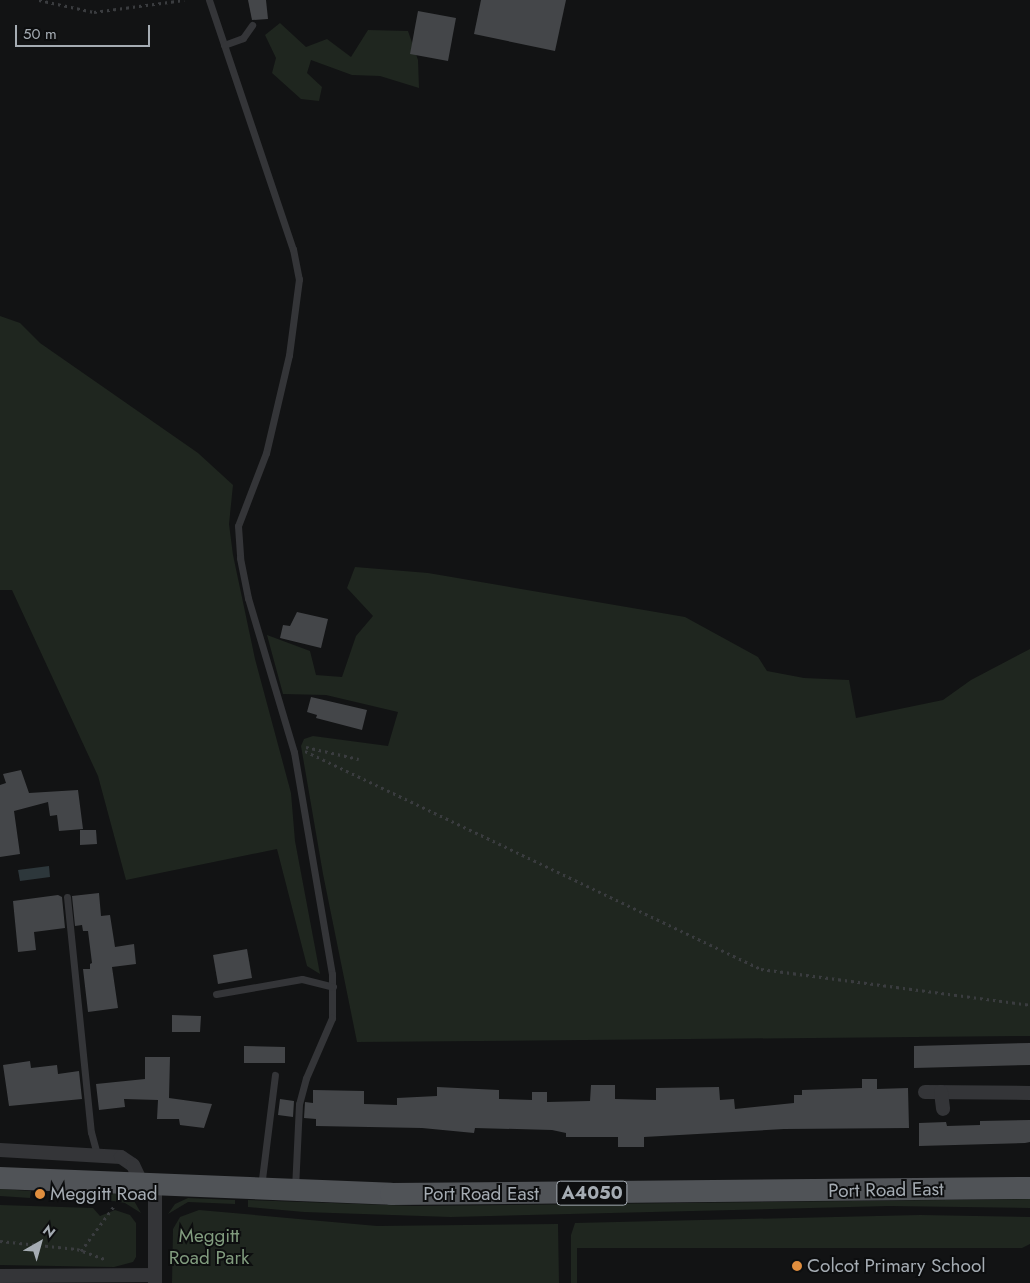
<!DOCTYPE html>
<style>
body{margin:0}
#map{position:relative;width:1030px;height:1283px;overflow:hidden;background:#121314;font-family:Jost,sans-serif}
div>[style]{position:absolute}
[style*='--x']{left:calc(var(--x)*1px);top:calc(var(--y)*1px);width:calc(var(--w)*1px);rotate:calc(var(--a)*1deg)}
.green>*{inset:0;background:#1f261f}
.water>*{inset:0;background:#2d373b}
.building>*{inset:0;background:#444649}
.path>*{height:3px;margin-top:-1.5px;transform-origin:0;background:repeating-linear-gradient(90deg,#3a3c3f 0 2.5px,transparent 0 6.5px)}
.service>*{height:7px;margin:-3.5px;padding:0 3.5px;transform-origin:3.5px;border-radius:3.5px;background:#343538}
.minor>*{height:14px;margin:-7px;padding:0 7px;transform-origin:7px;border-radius:7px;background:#343538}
.primary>*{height:22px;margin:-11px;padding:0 11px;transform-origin:11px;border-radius:11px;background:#505357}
.dots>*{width:14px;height:14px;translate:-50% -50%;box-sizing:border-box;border:2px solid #0d0e0f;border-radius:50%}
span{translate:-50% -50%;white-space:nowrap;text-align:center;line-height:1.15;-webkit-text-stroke:4px #0d0e0f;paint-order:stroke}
.shield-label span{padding:1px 4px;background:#0d0e0f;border:1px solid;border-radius:4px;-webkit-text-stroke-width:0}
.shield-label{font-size:18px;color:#a5acb3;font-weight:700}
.street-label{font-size:19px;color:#a5acb3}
.poi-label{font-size:19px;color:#a5acb3}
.left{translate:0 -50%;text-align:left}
.park-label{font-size:19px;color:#819c7e}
.north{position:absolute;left:15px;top:1218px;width:50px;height:50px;-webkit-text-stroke:4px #0d0e0f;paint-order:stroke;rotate:38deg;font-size:14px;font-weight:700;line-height:20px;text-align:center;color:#a5acb3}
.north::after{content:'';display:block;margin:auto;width:18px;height:22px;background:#a5acb3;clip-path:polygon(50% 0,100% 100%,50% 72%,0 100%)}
.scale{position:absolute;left:15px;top:25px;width:135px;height:22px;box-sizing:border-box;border:2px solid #a5acb3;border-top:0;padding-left:6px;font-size:15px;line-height:18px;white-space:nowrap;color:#a5acb3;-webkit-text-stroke:4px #0d0e0f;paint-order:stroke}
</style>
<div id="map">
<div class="green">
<i style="clip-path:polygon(280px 23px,306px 47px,327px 39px,351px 57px,368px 30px,408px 31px,418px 60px,419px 88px,380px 76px,352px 75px,311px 60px,307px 73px,322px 87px,319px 101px,301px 99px,272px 73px,276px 58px,265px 35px)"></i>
<i style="clip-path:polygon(0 316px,20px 323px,40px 343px,198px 453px,233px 485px,229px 524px,233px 555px,255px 659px,291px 793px,295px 841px,320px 974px,307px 966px,277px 849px,126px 880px,98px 776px,12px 590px,0 590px)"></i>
<i style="clip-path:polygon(355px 567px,428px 573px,685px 617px,758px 657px,767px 671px,804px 678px,849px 680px,856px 718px,943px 700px,971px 680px,1030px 649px,1030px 1036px,357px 1042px,323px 874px,301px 746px,304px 739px,313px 736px,388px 746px,398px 712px,326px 695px,283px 694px,267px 635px,310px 651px,316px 675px,342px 677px,356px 636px,373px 616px,347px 588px)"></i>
<i style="clip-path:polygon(0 1189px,31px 1191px,30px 1198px,0 1196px)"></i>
<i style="clip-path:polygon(52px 1191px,123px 1194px,133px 1199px,141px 1213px,125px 1203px,114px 1201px,52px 1198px)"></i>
<i style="clip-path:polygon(188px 1198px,235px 1200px,235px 1204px,188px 1202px,168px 1214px,175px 1204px)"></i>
<i style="clip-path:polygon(1030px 1199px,1030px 1208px,889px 1206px,451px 1217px,304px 1212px,248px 1207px,248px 1200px,415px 1206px)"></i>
<i style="clip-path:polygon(0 1205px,93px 1208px,100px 1216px,115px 1210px,130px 1215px,136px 1223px,136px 1257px,133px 1262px,114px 1267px,0 1265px)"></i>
<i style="clip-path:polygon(199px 1210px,377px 1226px,558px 1224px,559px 1283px,172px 1283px,173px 1229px,180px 1217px)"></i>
<i style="clip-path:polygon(920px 1215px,1030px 1217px,1030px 1244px,1022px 1248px,577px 1248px,577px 1283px,571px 1283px,571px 1235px,575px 1223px)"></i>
</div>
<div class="water">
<i style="clip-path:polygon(49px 866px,50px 877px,20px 881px,18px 870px)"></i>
</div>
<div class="building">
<i style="clip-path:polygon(248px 0,266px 0,268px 19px,252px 20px)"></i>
<i style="clip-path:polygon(481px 0,566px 0,555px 51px,474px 34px)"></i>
<i style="clip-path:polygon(418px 11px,456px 18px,448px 61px,410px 54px)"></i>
<i style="clip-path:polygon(297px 612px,328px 619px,321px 648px,280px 638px,283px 625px,290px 626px)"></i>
<i style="clip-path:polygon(311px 697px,367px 710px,362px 730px,316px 718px,317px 715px,307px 712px)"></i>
<i style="clip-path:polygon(21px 770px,29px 793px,78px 790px,83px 829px,59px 831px,57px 815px,50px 816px,48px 802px,14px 811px,20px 854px,0 857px,0 785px,6px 783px,3px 774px)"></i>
<i style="clip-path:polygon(80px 830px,96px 830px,97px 844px,80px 845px)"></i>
<i style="clip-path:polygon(99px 893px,101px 916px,110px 915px,115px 947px,134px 944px,136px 964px,112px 967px,118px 1008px,88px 1012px,83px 969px,90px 969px,90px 964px,92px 963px,88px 931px,83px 931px,82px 925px,75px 926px,72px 896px)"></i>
<i style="clip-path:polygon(58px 895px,62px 897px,65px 928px,34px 932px,36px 950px,18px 952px,13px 901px)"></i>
<i style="clip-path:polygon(247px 949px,252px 978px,218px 984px,213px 955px)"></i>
<i style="clip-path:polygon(172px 1015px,201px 1016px,200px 1032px,172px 1032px)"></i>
<i style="clip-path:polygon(1030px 1043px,1030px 1065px,914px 1068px,914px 1046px)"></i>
<i style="clip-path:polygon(244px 1046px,285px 1047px,285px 1063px,244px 1063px)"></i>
<i style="clip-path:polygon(145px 1057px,170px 1057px,169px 1098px,212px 1104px,204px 1128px,180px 1125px,179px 1119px,157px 1119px,158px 1100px,124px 1099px,125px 1107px,99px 1110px,96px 1084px,145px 1079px)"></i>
<i style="clip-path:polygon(30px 1061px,31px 1068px,57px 1065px,58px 1074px,79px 1071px,82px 1099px,9px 1106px,3px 1065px)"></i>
<i style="clip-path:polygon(862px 1079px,877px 1079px,877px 1089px,908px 1088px,909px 1128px,784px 1129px,644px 1137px,644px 1147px,618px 1147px,618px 1137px,566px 1137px,566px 1133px,552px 1130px,475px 1128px,474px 1133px,422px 1128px,316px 1126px,316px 1119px,304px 1118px,305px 1102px,313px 1103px,313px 1090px,364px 1091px,364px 1104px,397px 1105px,397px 1098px,437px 1096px,437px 1087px,499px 1090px,499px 1099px,532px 1100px,532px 1092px,547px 1092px,547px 1102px,590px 1101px,591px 1085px,615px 1085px,615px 1099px,656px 1100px,656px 1088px,719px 1087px,720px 1100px,734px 1099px,735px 1109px,794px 1103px,794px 1095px,802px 1095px,802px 1090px,862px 1088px)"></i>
<i style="clip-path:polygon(280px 1099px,294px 1101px,293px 1117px,278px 1115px)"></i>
<i style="clip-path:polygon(1030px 1120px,1030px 1142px,1025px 1143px,919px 1146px,919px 1123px,946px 1122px,947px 1126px,980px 1125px,980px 1121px)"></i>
</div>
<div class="path">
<i style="--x:39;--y:0;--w:56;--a:12.3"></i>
<i style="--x:94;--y:12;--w:91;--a:-7.6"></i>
<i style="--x:306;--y:747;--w:54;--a:12.8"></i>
<i style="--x:305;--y:751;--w:505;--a:25.55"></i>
<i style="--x:761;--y:969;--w:271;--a:7.6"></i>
<i style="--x:0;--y:1241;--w:77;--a:5.9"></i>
<i style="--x:77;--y:1249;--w:30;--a:20"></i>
<i style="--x:81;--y:1251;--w:56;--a:-53.7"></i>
</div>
<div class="service">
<i style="--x:209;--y:0;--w:263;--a:71.4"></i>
<i style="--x:293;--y:249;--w:31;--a:79"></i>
<i style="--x:299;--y:279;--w:77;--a:97.5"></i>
<i style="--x:289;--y:355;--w:101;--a:103.2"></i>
<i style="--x:266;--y:453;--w:78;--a:111"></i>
<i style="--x:238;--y:526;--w:32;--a:86"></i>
<i style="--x:240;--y:558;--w:41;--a:78.7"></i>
<i style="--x:248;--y:598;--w:161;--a:73.4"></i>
<i style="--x:294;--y:752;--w:225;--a:80.3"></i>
<i style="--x:332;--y:974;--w:44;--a:90"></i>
<i style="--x:332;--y:1018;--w:65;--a:113.4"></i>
<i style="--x:306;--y:1078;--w:27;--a:105"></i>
<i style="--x:299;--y:1104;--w:84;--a:92.7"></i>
<i style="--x:224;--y:45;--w:20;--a:-20"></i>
<i style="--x:243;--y:38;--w:16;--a:-55"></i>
<i style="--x:67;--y:897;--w:236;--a:84.2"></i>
<i style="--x:91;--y:1132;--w:23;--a:75"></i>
<i style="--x:216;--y:994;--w:87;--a:-9.9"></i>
<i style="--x:302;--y:979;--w:32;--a:14"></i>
<i style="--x:261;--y:1187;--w:113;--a:-82.9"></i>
</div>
<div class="minor">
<i style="--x:925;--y:1092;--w:105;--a:0.5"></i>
<i style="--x:941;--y:1092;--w:17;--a:83"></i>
<i style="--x:0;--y:1150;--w:121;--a:3.3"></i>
<i style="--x:121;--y:1157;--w:14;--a:34"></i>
<i style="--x:133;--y:1165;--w:21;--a:65"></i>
<i style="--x:0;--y:1276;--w:155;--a:-0.4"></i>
<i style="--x:155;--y:1282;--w:97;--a:-90"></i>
</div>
<div class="primary">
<i style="--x:0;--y:1178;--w:391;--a:2.3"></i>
<i style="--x:391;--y:1194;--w:639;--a:-0.54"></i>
</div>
<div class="dots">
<i style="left:40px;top:1194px;background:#e08e3e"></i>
<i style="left:797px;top:1266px;background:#e08e3e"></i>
</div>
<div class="shield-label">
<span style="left:592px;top:1193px">A4050</span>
</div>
<div class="street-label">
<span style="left:886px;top:1190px;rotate:-1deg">Port Road East</span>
<span style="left:481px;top:1194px">Port Road East</span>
</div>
<div class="poi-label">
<span class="left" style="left:50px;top:1194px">Meggitt Road</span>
<span class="left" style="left:807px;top:1266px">Colcot Primary School</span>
</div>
<div class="park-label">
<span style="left:209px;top:1247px">Meggitt<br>Road Park</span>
</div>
<div class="north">N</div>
<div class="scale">50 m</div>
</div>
